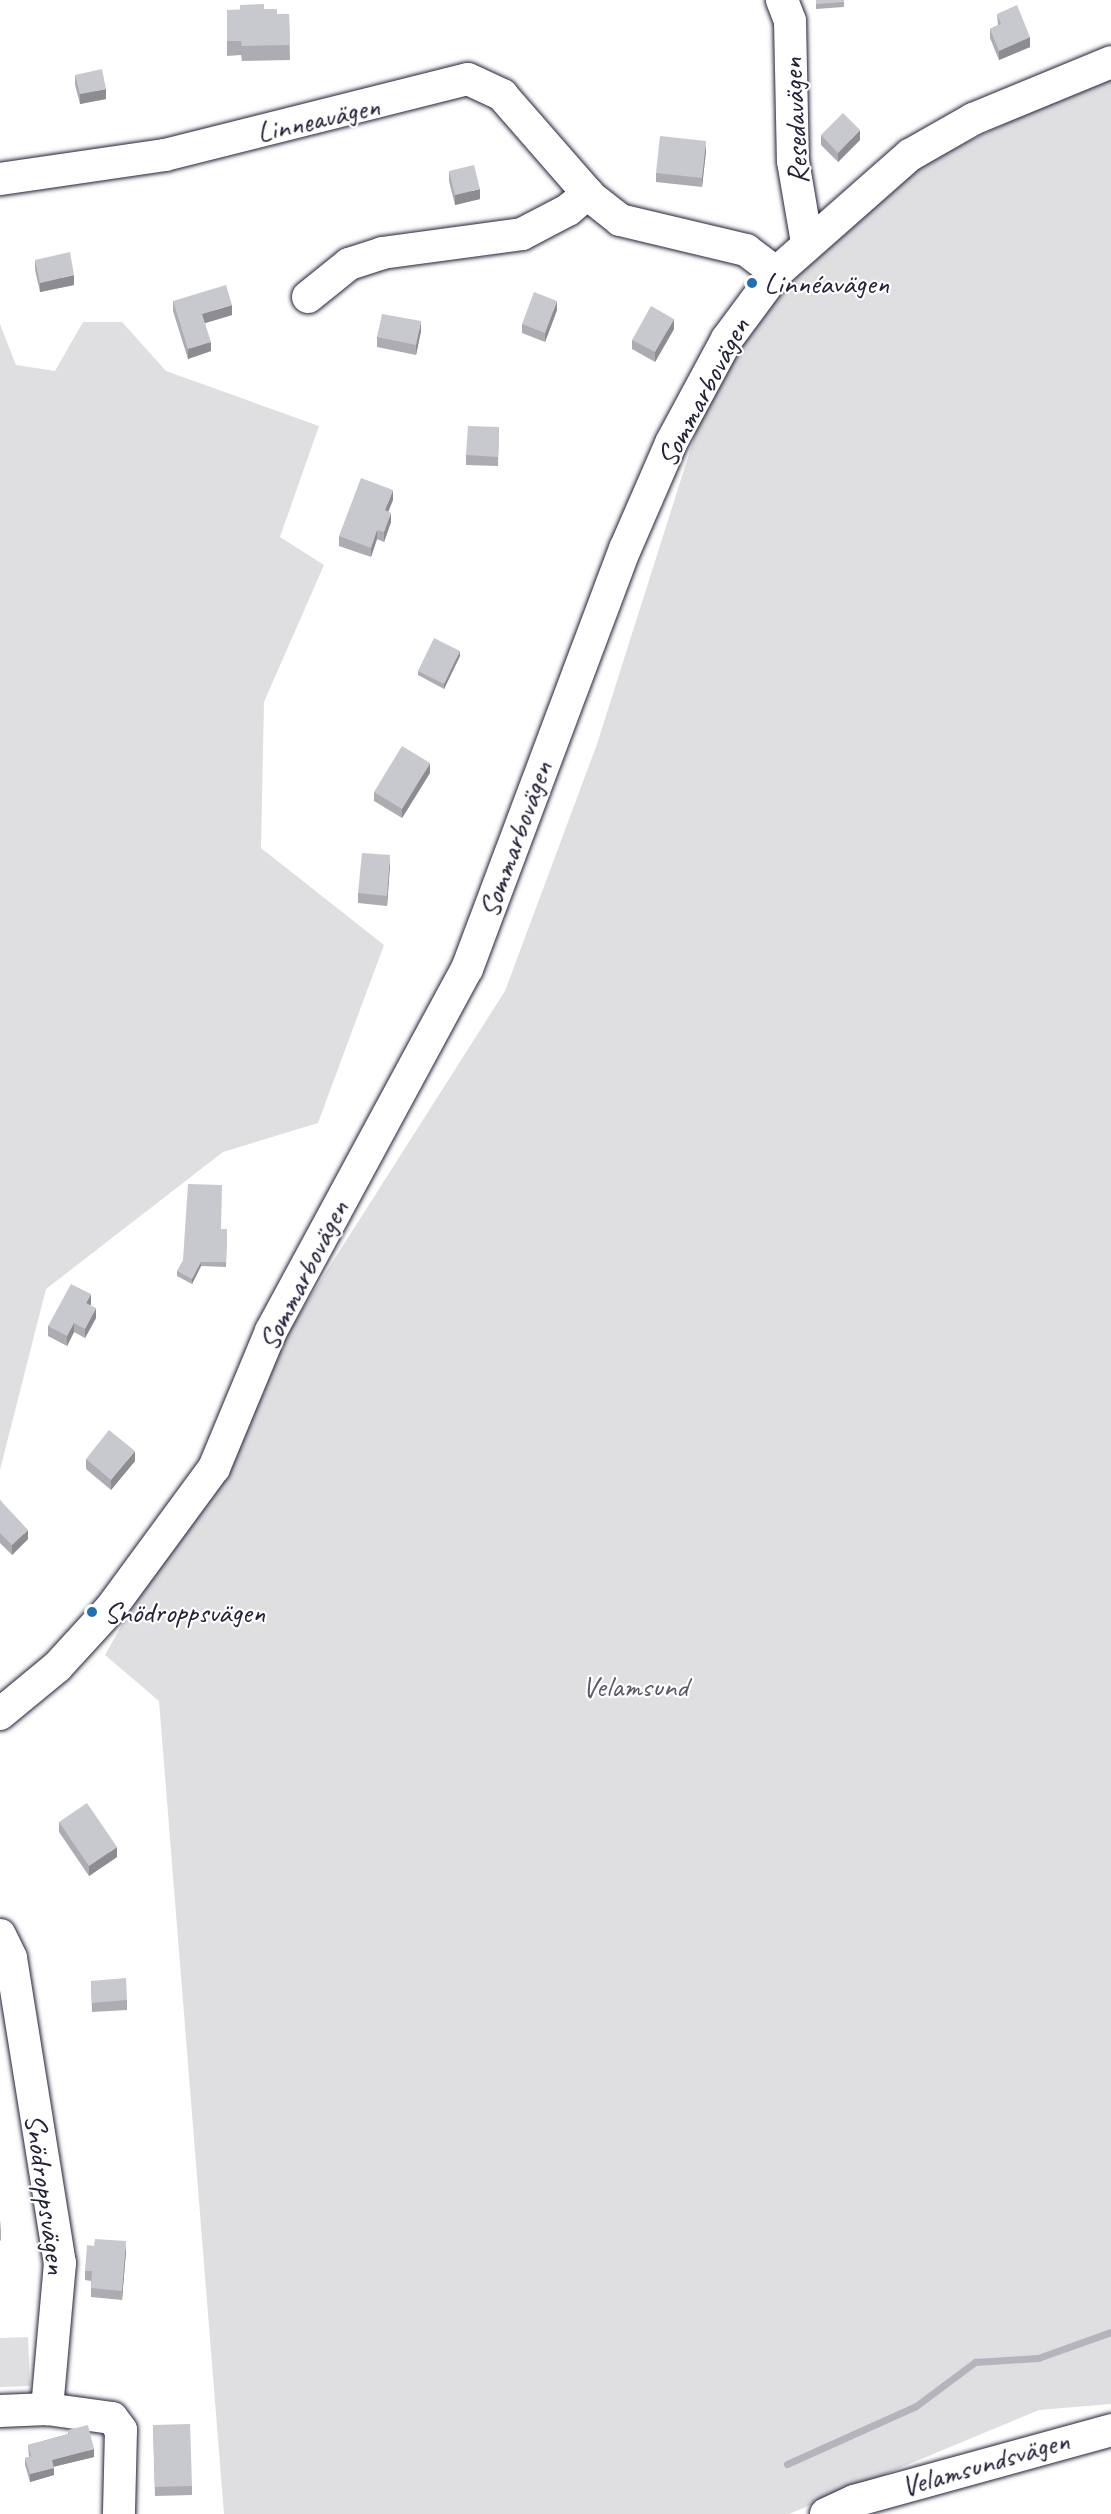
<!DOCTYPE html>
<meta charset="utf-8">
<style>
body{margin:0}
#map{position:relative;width:1111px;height:2514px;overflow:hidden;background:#fff;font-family:Caveat,sans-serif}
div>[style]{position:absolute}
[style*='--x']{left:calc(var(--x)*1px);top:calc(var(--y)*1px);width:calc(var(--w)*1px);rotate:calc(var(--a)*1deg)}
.green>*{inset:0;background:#dfdfe2}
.stream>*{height:7px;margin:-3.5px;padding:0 3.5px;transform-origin:3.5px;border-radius:3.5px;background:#b4b4bc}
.roads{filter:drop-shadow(0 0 2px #22223b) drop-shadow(0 0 2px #22223b)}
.minor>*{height:32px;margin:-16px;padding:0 16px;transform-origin:16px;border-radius:16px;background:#fff}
.wall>*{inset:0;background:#acacb2}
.shaded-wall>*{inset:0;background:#8c8c91}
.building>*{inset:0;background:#c8c8cf}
.dots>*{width:16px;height:16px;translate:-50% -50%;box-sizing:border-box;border:3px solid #fff;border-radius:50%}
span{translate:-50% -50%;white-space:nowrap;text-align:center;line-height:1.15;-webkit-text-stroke:4.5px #fff;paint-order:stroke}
.street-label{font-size:30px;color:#22223b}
.poi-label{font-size:30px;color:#22223b}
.left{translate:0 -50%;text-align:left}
.park-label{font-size:30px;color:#5b5b6d}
</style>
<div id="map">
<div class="green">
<i style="clip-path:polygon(1111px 80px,1111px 2404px,1039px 2410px,789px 2514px,224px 2514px,159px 1701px,105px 1655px,295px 1321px,505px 991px,597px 744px,703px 410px,750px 331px,774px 293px,915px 168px,1010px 121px)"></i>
<i style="clip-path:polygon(83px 322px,122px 322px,166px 371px,319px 426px,280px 537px,324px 565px,264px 702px,261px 848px,384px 945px,318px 1123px,223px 1152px,46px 1289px,0 1470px,0 324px,16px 365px,55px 371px)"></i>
<i style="clip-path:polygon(28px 2337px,30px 2386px,0 2387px,0 2338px)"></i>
</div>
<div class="stream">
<i style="--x:787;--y:2464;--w:141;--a:-24.2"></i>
<i style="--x:916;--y:2406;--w:74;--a:-36.7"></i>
<i style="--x:975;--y:2362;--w:63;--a:-3.6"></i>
<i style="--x:1038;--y:2358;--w:77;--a:-19.6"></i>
</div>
<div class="roads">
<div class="minor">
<i style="--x:782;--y:0;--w:22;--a:69"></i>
<i style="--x:790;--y:21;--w:140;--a:88.8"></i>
<i style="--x:793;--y:161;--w:83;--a:80.3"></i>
<i style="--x:0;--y:179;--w:167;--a:-8.3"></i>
<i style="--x:165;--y:155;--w:312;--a:-14.1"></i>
<i style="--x:468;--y:79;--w:38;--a:25"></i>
<i style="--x:502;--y:95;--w:135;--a:48.9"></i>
<i style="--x:591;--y:197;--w:37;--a:38"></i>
<i style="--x:620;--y:220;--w:130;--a:13.4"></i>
<i style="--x:746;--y:250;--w:38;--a:37"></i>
<i style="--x:308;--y:297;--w:53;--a:-38.8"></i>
<i style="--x:349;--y:264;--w:35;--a:-18"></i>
<i style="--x:382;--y:253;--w:141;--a:-7.7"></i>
<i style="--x:522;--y:234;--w:52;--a:-27.6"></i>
<i style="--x:568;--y:210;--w:26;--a:-40"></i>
<i style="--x:0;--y:1714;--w:74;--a:-39.5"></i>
<i style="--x:57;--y:1667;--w:80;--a:-47.5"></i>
<i style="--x:111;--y:1608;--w:174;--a:-53.7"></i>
<i style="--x:214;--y:1468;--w:148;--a:-67.4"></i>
<i style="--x:271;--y:1331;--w:412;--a:-61.6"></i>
<i style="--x:467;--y:969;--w:449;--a:-69.4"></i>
<i style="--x:625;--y:549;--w:116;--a:-66.5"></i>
<i style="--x:671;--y:443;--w:118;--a:-61.7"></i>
<i style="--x:727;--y:339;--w:82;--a:-53.4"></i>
<i style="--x:776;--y:273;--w:179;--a:-41.4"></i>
<i style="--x:910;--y:155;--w:73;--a:-29.7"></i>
<i style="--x:973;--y:119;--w:149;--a:-22.4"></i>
<i style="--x:0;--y:1935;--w:25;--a:64"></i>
<i style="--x:11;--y:1958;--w:309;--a:80.9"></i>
<i style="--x:60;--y:2263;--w:147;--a:95.1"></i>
<i style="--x:47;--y:2409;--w:47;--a:177.6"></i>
<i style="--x:47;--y:2409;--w:66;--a:7.9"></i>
<i style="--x:112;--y:2418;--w:15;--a:53"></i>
<i style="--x:121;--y:2430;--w:84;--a:91.4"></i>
<i style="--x:826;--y:2514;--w:31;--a:-25"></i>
<i style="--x:854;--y:2501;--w:267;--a:-15.4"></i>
</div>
</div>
<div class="wall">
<i style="clip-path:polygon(816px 0,844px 0,844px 7px,816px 9px)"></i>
<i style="clip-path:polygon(264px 9px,277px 14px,289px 14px,290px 60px,242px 61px,241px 55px,227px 56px,227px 10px)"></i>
<i style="clip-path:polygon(997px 14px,1030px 47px,999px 60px,990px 38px,990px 29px,998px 25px)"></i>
<i style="clip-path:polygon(75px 75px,106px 99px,80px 104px,75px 85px)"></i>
<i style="clip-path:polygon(821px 135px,860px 140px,838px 162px,821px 145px)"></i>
<i style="clip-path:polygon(706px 151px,702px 187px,656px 182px,656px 173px)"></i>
<i style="clip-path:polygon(449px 171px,480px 199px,455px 205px,449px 181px)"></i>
<i style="clip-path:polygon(35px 260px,74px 285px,40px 292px,35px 270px)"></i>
<i style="clip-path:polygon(173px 301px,232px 315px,205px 323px,211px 351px,188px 359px,173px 311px)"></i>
<i style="clip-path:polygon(557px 310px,545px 342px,522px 333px,522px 324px)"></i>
<i style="clip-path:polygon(674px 329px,655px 362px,632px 349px,632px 340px)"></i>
<i style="clip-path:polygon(421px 331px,416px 355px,377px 347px,377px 337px)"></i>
<i style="clip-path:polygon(499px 427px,498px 466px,466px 465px,466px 455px)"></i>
<i style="clip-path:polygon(393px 500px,388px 511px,391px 522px,384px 542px,377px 539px,371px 557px,339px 546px,339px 536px)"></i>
<i style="clip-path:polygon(460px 656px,444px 689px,418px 675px,418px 671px)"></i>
<i style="clip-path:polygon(430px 773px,402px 818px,374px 801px,374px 792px)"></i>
<i style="clip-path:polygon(390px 865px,387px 906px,358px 903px,358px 893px)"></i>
<i style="clip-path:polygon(221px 1229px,227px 1229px,226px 1267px,201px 1266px,192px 1284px,177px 1276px,177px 1271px)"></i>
<i style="clip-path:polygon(91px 1304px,90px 1306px,96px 1318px,85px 1338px,74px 1332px,67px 1346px,48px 1336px,48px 1326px)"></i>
<i style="clip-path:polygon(86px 1459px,135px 1461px,111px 1490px,86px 1469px)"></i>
<i style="clip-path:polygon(0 1500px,28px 1539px,12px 1555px,0 1543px)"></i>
<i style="clip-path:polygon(59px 1822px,117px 1857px,89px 1876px,59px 1832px)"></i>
<i style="clip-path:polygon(91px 1981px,127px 2000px,127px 2010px,92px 2012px)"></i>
<i style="clip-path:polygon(0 2219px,1px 2231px,1px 2240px,0 2241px)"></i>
<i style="clip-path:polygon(94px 2246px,126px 2251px,122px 2300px,91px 2297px,91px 2281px,85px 2280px,85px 2271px)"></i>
<i style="clip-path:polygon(153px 2425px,192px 2486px,192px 2495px,155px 2496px)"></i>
<i style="clip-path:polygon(68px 2430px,94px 2457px,53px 2467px,54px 2475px,30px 2482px,25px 2465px,25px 2458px,29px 2457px,28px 2445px,68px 2434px)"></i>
</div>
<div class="shaded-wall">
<i style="clip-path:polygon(1030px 37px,1030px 47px,999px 60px,999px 51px)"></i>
<i style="clip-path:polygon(106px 89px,106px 99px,80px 104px,80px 94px)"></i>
<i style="clip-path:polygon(860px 130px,860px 140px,838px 162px,838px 153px)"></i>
<i style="clip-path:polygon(706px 141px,706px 151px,702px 187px,702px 178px)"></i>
<i style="clip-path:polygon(480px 189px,480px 199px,455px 205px,455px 195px)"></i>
<i style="clip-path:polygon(74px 275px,74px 285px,40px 292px,40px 283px)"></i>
<i style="clip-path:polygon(557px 301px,557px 310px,545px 342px,545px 333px)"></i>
<i style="clip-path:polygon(232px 305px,232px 315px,202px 324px,202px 314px)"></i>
<i style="clip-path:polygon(674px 319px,674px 329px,655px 362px,655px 352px)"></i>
<i style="clip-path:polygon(421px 321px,421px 331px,416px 355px,416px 345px)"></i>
<i style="clip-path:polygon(211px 342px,211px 351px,188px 359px,188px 349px)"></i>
<i style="clip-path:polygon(393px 490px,393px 500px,385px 520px,385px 510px)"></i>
<i style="clip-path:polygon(391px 513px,391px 522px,384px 542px,384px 532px)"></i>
<i style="clip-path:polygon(377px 530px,377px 539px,371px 557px,371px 548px)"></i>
<i style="clip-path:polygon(460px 651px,460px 656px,444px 689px,444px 684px)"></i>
<i style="clip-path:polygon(430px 763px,430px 773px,402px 818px,402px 809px)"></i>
<i style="clip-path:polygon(390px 855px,390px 865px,387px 906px,387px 896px)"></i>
<i style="clip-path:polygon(201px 1262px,201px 1266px,192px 1284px,192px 1279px)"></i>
<i style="clip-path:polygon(91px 1294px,91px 1304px,86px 1313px,86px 1303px)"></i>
<i style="clip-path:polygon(96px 1308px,96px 1318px,85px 1338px,85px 1329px)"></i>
<i style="clip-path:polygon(74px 1323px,74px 1332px,67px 1346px,67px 1336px)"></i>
<i style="clip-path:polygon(135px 1451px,135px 1461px,111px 1490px,111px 1480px)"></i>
<i style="clip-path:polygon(28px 1530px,28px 1539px,12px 1555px,12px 1545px)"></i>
<i style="clip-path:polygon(117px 1847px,117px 1857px,89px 1876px,89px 1866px)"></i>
<i style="clip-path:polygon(126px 2241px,126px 2251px,122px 2300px,122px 2291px)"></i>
<i style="clip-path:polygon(94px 2449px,94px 2457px,52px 2467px,52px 2460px)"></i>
<i style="clip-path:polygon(54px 2468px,54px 2475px,30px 2482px,30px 2474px)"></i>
</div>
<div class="building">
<i style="clip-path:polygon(816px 0,844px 0,844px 2px,816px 4px)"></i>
<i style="clip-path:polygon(264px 4px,264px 9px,277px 9px,277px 14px,289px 14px,290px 45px,242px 46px,241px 41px,227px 41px,227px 10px,240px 10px,240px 5px)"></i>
<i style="clip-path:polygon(1017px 5px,1030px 37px,999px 51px,990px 29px,1001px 24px,997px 14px)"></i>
<i style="clip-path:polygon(102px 69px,106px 89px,80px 94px,75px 75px)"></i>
<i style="clip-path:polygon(843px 113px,860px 130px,838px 153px,821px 135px)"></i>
<i style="clip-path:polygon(660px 136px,706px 141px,702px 178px,656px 173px)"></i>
<i style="clip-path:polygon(474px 165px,480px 189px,455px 195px,449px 171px)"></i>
<i style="clip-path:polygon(70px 252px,74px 275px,40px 283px,35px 260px)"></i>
<i style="clip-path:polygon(226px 285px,232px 305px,202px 314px,211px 342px,188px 349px,173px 301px)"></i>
<i style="clip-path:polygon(534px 292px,557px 301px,545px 333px,522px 324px)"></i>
<i style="clip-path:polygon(651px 306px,674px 319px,655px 352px,632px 340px)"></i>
<i style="clip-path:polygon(382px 314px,421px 321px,416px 345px,377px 337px)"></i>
<i style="clip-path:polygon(468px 426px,499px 427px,498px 457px,466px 455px)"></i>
<i style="clip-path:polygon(361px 478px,393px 490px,385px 510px,391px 513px,384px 532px,377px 530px,371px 548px,339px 536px)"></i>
<i style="clip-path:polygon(434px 638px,460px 651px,444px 684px,418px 671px)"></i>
<i style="clip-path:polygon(402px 746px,430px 763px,402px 809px,374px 792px)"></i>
<i style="clip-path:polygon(362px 853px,390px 855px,387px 896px,358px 893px)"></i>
<i style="clip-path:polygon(188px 1184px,222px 1185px,221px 1229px,227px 1229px,226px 1262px,201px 1262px,192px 1279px,177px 1271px,183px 1260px)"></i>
<i style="clip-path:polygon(71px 1284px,91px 1294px,86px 1303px,96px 1308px,85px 1329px,74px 1323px,67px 1336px,48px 1326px)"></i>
<i style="clip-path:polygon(109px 1430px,135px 1451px,111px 1480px,86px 1459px)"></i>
<i style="clip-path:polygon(0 1500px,28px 1530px,12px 1545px,0 1533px)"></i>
<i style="clip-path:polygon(87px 1803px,117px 1847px,89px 1866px,59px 1822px)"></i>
<i style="clip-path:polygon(126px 1978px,127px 2000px,92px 2003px,91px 1981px)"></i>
<i style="clip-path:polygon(95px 2239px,126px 2241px,122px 2291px,91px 2288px,92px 2271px,85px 2271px,87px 2245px,94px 2246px)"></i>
<i style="clip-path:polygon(190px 2424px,192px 2486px,155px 2487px,153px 2425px)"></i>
<i style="clip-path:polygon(88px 2425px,94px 2449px,52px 2460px,54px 2468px,30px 2474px,25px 2458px,31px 2456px,28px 2445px,69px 2434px,68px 2430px)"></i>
</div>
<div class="dots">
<i style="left:752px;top:283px;background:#1f6fb2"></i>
<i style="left:92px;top:1612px;background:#1f6fb2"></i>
</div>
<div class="street-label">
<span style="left:318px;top:119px;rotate:-13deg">Linneavägen</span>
<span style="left:795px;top:121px;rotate:-93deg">Resedavägen</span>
<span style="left:703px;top:392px;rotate:-62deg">Sommarbovägen</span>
<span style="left:515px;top:839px;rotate:-70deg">Sommarbovägen</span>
<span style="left:303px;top:1275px;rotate:-63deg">Sommarbovägen</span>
<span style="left:46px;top:2194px;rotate:82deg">Snödroppsvägen</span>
<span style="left:985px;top:2463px;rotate:-16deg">Velamsundsvägen</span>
</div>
<div class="poi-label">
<span class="left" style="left:764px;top:283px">Linnéavägen</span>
<span class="left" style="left:104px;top:1612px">Snödroppsvägen</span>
</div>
<div class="park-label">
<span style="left:635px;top:1686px">Velamsund</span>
</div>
</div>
